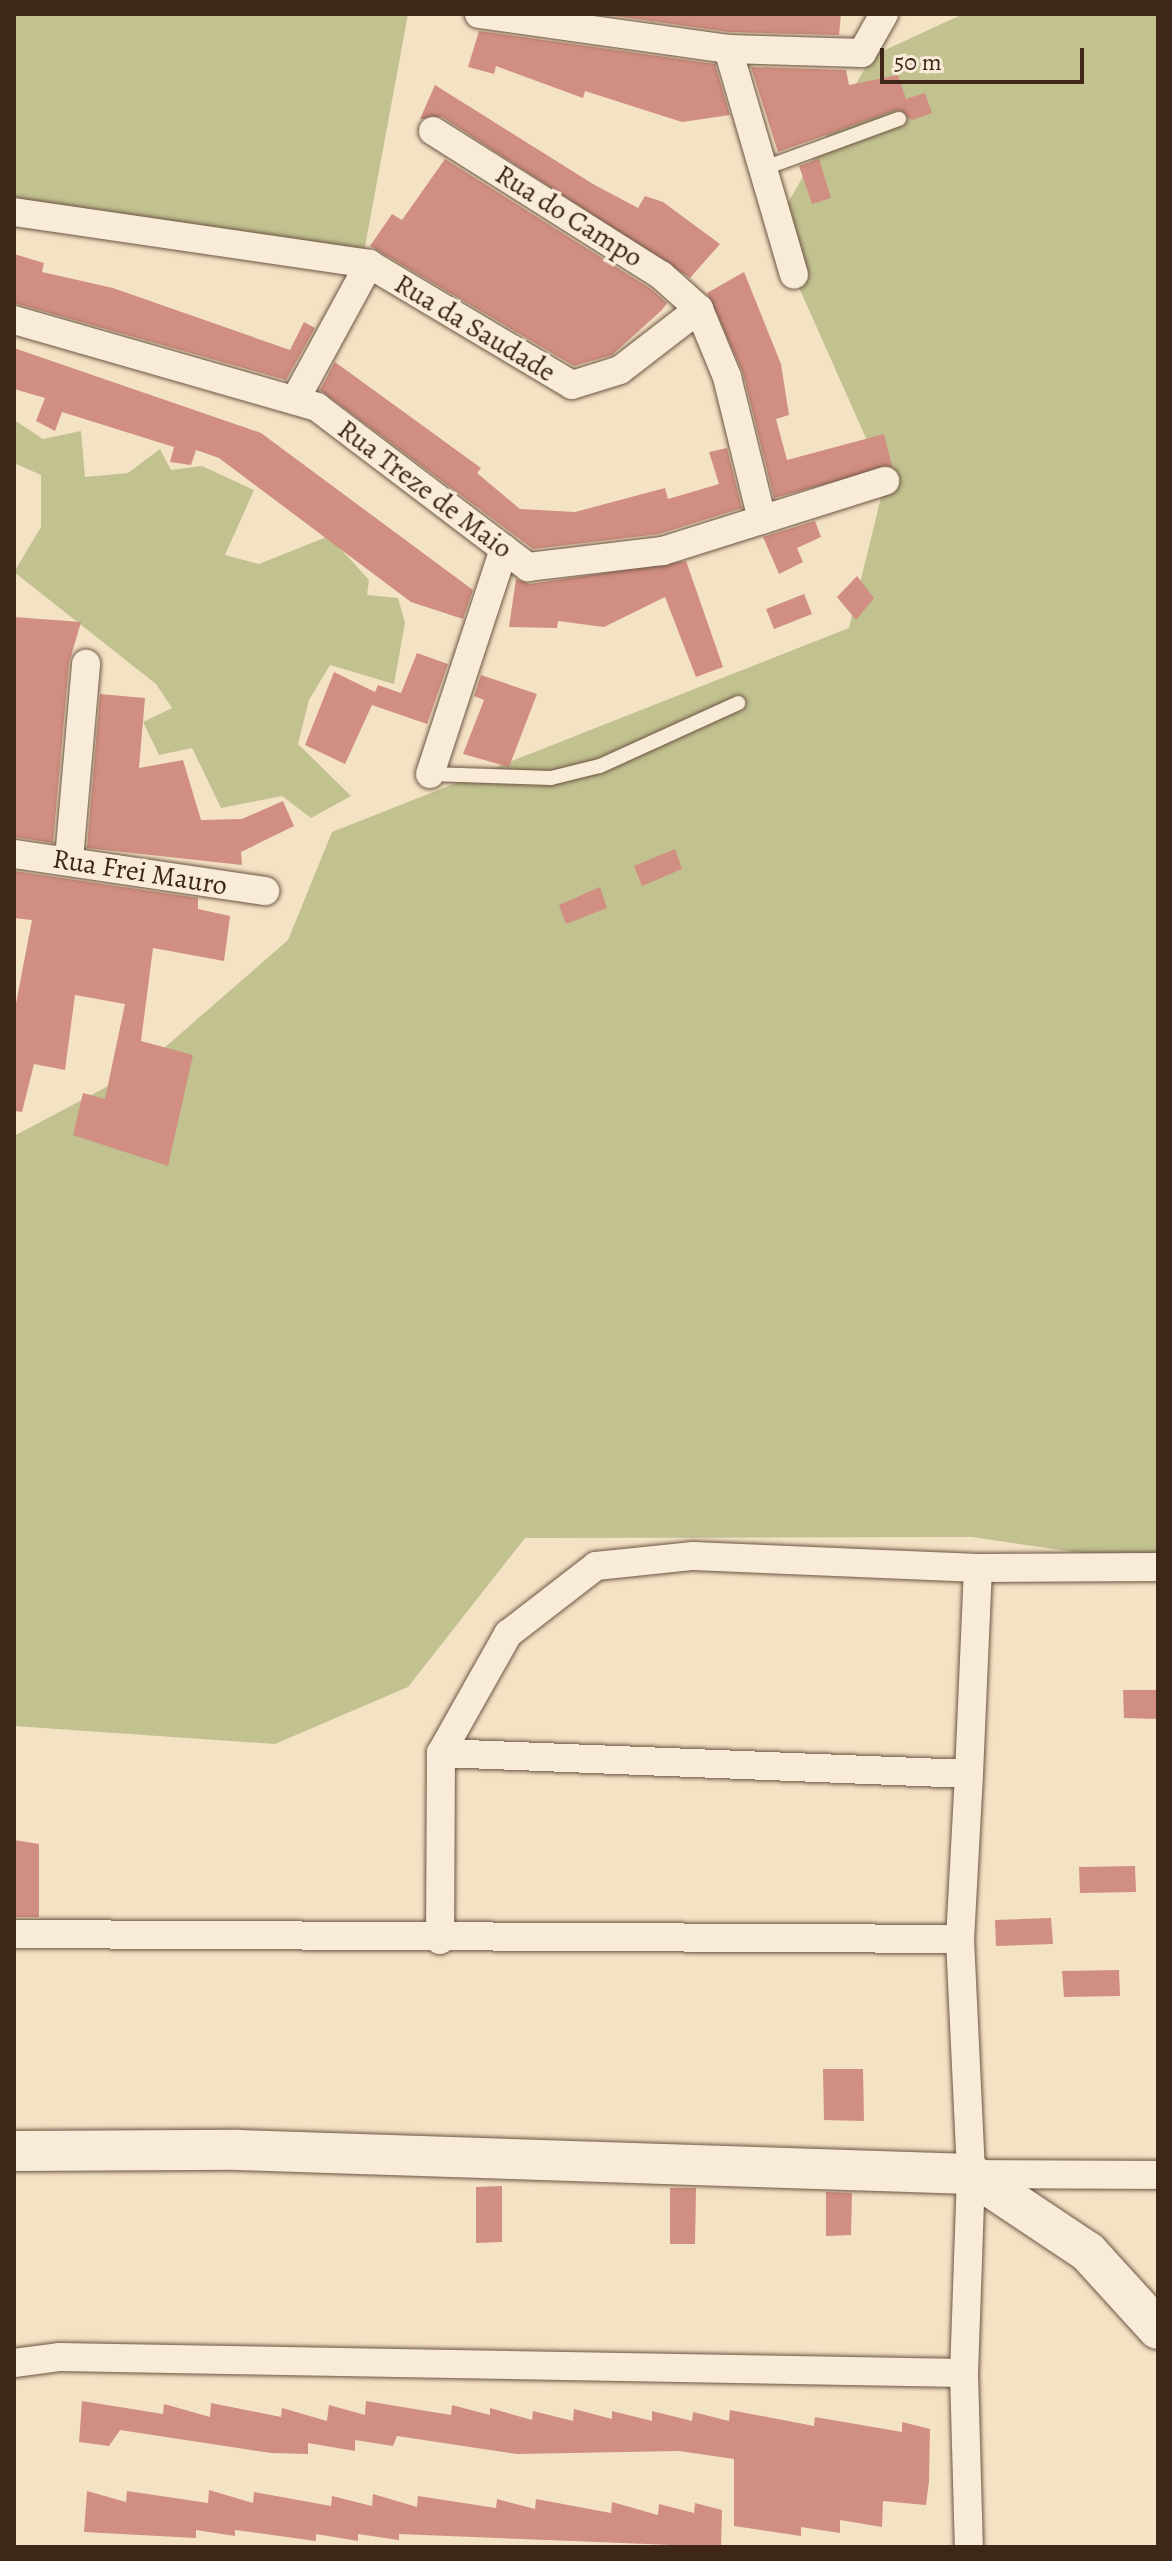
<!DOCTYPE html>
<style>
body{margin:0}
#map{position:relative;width:1172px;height:2561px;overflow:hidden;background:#f4e2c5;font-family:Alegreya,serif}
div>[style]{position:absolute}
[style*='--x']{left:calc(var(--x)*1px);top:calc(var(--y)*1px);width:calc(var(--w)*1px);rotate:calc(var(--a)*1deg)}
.green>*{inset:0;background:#c2c190}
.building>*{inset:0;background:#d18e82}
.roads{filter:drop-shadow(0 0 2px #6c5543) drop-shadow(0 0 2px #6c5543)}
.lane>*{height:14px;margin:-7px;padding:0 7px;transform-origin:7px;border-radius:7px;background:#f8ecd9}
.street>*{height:28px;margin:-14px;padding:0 14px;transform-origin:14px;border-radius:14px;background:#f8ecd9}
.secondary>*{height:40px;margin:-20px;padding:0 20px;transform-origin:20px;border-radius:20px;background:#f8ecd9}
span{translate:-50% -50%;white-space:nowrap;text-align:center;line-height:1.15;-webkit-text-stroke:7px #f8ecd9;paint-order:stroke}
.street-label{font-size:28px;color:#3e2618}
.frame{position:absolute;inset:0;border:16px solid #3e2618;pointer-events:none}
.scale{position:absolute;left:880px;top:48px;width:204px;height:36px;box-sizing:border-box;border:4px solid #3e2618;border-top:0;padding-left:10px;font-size:24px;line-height:28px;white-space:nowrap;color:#3e2618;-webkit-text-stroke:6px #f8ecd9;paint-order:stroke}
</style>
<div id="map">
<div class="green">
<i style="clip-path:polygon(16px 14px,408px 14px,364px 252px,14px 208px)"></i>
<i style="clip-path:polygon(963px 14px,1158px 14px,1158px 1564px,972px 1537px,525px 1538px,408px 1687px,275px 1744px,14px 1726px,14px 1136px,140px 1069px,288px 940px,332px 832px,849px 628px,885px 481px,773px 229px,872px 56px)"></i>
<i style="clip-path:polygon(14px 420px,43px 439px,81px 431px,85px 477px,128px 473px,160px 449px,171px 470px,202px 466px,254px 490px,225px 555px,259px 564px,329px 536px,369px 580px,367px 595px,398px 598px,405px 623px,394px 684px,330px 665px,309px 700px,298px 744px,351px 796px,311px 818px,282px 796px,221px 808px,192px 748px,159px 755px,143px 722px,172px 708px,156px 684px,14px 572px,41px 527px,41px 475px,14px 463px)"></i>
</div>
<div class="building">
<i style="clip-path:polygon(601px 14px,841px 14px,839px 35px,729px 32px)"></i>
<i style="clip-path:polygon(479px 31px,715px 64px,730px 115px,682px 122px,585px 91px,583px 98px,496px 66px,494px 74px,468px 67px)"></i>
<i style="clip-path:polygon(751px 67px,846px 70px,849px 85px,898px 75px,906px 99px,925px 93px,932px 113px,912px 120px,896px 110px,778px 152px)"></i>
<i style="clip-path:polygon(435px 85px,593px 184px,638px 208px,645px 196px,663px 202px,720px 244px,690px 278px,442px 117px,420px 119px)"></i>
<i style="clip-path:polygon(445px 159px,651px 289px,667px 303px,662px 310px,612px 355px,574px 366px,370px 246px,392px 214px,402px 220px)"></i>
<i style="clip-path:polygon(819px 159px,831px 198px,812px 204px,799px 166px)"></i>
<i style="clip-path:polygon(14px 254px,44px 263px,42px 272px,113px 288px,290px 350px,304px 322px,315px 328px,286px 380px,14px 303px)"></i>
<i style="clip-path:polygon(744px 272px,781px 364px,789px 415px,776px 419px,787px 460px,884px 434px,892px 466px,774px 498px,743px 373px,707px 293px)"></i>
<i style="clip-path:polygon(14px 348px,261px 433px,473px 590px,463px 619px,411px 602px,219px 458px,196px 450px,191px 465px,170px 462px,174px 447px,62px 412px,55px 431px,36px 421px,45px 398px,14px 389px)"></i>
<i style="clip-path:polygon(335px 362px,481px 468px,477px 473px,520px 509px,575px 512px,665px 488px,668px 499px,719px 484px,709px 452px,727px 448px,742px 508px,659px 534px,533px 549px,320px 390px)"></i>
<i style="clip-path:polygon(815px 521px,821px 537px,797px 548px,803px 562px,779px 574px,763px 537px)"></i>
<i style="clip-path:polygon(686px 561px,723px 667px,696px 677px,665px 597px,604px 627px,558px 621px,557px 628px,509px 627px,516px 579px,530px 584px)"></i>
<i style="clip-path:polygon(857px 576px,874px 598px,856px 620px,837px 597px)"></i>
<i style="clip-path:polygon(804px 594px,812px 614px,774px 629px,766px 609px)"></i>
<i style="clip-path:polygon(14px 617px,81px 622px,69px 663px,53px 843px,14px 837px)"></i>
<i style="clip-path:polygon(417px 653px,448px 664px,427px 724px,372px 705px,345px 764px,305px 745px,334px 672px,375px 692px,378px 685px,401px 693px)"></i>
<i style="clip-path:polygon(481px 675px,537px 694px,509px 767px,463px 754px,484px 700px,474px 696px)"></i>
<i style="clip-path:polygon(100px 694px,145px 698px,139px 768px,183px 760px,201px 820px,242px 819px,283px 801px,294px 826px,241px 852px,242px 865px,87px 848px)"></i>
<i style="clip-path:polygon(675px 849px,682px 869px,642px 886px,634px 866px)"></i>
<i style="clip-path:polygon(14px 871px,198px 898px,198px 909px,230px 916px,224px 961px,153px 948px,141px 1041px,193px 1055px,168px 1166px,73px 1135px,83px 1093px,105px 1099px,125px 1004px,75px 995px,65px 1070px,34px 1064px,22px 1112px,14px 1111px,14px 1014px,32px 920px,14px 918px)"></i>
<i style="clip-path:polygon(600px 887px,607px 908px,566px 924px,559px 905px)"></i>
<i style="clip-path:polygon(1123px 1690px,1158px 1690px,1158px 1719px,1124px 1718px)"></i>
<i style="clip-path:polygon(14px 1840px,39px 1844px,39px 1917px,14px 1917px)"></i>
<i style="clip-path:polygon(1135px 1866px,1136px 1892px,1080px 1893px,1079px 1867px)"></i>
<i style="clip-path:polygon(1051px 1918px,1053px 1944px,996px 1946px,995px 1920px)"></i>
<i style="clip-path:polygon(1119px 1970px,1120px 1996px,1064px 1997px,1062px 1971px)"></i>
<i style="clip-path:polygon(823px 2069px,863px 2069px,864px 2121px,824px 2120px)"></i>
<i style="clip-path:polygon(502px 2186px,502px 2242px,476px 2243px,476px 2187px)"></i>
<i style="clip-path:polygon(670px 2188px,696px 2188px,695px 2244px,670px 2244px)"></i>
<i style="clip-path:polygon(826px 2192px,852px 2193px,851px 2235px,826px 2236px)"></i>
<i style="clip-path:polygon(82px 2401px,163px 2414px,164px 2404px,210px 2417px,211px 2403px,281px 2417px,282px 2408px,327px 2421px,329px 2405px,365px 2415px,366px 2401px,451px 2415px,452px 2405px,490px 2415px,490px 2408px,532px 2420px,533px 2411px,573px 2421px,574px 2409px,612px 2419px,612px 2411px,652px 2421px,652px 2411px,692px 2421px,693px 2412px,729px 2421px,730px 2410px,814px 2426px,815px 2417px,902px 2432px,902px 2422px,930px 2429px,929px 2481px,926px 2505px,883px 2501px,882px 2527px,840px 2520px,840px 2533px,801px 2527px,801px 2536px,734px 2526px,734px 2459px,679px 2451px,517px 2454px,397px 2436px,393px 2446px,355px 2440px,355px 2451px,308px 2443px,308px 2454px,271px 2453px,120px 2430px,109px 2446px,79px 2442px)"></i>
<i style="clip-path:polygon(209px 2490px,253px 2503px,254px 2492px,331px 2506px,332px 2496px,372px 2506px,373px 2494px,417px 2507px,418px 2496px,496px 2508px,497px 2499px,535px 2509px,536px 2499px,611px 2513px,612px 2502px,658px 2515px,659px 2504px,694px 2513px,695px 2503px,722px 2510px,721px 2547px,399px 2534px,399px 2540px,358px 2534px,358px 2541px,316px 2534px,316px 2541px,235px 2530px,235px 2536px,196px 2530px,196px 2538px,84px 2532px,87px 2491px,126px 2502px,127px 2491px,208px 2503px)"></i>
</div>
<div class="roads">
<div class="lane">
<i style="--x:762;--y:169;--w:146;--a:-20.1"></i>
<i style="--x:430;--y:774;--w:121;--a:1.9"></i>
<i style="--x:551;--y:778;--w:50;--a:-13.8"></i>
<i style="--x:600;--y:766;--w:152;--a:-24.5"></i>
</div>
<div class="street">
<i style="--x:479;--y:14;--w:251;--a:8"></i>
<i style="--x:728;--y:49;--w:134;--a:1.7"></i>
<i style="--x:862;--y:53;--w:45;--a:-60.6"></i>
<i style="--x:728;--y:49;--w:235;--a:73.7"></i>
<i style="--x:433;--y:131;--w:270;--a:32.3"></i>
<i style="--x:661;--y:275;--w:51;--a:41.8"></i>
<i style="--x:699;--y:309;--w:74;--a:67.6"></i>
<i style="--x:727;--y:377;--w:147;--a:76.2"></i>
<i style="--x:14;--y:212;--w:359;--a:8.3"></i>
<i style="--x:369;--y:264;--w:236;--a:30.8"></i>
<i style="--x:572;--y:385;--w:50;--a:-17.4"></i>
<i style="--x:620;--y:370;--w:100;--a:-37.7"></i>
<i style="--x:14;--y:320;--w:315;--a:16"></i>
<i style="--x:317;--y:407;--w:265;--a:37.2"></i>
<i style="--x:528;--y:567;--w:136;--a:-6.8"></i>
<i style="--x:663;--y:551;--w:233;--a:-17.5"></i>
<i style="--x:295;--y:400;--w:155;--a:-61.4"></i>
<i style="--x:430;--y:774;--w:237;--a:-71.8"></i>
<i style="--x:14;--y:854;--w:254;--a:8.4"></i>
<i style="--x:69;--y:859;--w:196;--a:-85"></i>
<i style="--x:441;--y:1753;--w:528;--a:2.28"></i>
<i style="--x:969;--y:1774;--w:165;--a:93.1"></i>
<i style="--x:960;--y:1939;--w:235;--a:87.3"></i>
<i style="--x:971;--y:2174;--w:199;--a:92"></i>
<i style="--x:969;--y:1774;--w:206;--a:-87.5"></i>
<i style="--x:14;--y:1934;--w:946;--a:0.3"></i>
<i style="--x:440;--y:1940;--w:187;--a:-89.7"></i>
<i style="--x:441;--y:1753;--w:137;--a:-60.6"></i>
<i style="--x:508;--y:1634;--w:111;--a:-37.7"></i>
<i style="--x:596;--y:1566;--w:98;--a:-5.9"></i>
<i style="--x:693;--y:1556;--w:285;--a:2.4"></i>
<i style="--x:978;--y:1568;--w:180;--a:-0.3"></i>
<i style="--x:971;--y:2174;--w:187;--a:0.3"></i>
<i style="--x:14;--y:2363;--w:45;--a:-7.6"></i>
<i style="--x:59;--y:2357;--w:905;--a:1.01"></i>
<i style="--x:964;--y:2373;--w:174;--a:88.4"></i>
</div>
<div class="secondary">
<i style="--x:14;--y:2151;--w:224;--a:-0.3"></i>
<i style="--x:238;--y:2150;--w:733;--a:1.88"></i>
<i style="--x:971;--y:2174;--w:141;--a:33.7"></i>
<i style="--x:1088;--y:2252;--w:104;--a:47.7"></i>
</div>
</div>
<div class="street-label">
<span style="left:569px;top:216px;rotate:32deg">Rua do Campo</span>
<span style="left:475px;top:328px;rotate:31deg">Rua da Saudade</span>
<span style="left:425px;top:489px;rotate:37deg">Rua Treze de Maio</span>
<span style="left:140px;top:872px;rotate:9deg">Rua Frei Mauro</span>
</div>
<div class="frame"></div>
<div class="scale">50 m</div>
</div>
